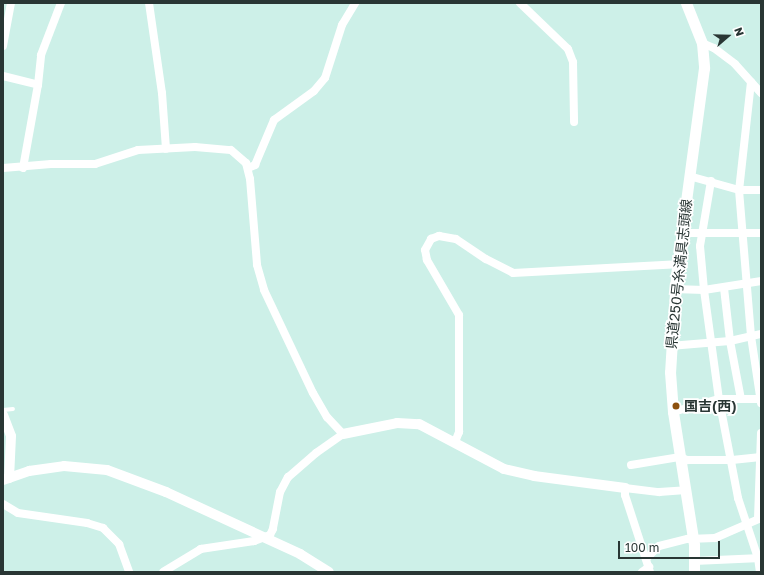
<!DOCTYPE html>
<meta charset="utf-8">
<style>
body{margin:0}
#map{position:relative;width:764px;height:575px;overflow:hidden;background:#cdf0e8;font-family:"Golos Text","Noto Sans JP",sans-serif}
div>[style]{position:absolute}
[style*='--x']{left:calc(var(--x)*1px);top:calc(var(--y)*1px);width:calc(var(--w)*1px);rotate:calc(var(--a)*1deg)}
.service>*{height:4px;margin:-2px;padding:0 2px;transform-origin:2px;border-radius:2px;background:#fff}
.minor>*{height:8px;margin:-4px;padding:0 4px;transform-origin:4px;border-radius:4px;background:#fff}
.tertiary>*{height:10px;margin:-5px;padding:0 5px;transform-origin:5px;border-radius:5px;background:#fff}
.secondary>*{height:11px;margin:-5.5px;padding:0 5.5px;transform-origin:5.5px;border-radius:5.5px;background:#fff}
.dots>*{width:11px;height:11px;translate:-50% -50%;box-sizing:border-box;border:2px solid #fff;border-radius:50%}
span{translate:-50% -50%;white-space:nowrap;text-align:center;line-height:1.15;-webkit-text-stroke:3.5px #fff;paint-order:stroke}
.street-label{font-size:14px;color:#293634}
.poi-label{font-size:14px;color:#293634;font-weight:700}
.left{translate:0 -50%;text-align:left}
.frame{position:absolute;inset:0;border:4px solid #293634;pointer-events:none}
.north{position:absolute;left:708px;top:16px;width:40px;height:40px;-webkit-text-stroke:3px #fff;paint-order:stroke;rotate:70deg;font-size:11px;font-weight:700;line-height:16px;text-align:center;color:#293634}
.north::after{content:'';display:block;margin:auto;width:14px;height:18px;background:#293634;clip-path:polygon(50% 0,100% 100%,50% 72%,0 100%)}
.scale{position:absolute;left:618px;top:541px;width:102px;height:18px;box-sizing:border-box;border:2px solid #293634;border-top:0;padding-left:5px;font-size:12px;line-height:14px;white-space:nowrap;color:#293634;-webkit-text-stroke:3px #fff;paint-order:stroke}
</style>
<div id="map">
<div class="service">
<i style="--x:3;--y:410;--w:10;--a:-6"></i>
</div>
<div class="minor">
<i style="--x:149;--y:3;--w:91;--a:81.8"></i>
<i style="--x:162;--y:93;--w:56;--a:85.9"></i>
<i style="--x:520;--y:3;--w:66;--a:43.8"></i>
<i style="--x:568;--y:49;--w:14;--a:69"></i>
<i style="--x:573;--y:62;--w:60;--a:89"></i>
<i style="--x:702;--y:43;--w:13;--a:23"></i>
<i style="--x:714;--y:48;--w:26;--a:37"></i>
<i style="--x:735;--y:64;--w:39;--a:48"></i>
<i style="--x:3;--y:46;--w:44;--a:-79.5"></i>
<i style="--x:3;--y:76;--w:36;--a:14"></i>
<i style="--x:751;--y:82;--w:109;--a:96.3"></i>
<i style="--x:739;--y:190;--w:146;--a:85.3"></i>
<i style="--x:751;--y:336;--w:68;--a:81.5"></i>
<i style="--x:3;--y:168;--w:48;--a:-4.8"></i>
<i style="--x:51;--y:164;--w:44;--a:0"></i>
<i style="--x:95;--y:164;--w:45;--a:-18"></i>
<i style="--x:138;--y:150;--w:57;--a:-3"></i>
<i style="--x:195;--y:147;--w:36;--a:5"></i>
<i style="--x:231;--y:150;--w:20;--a:41"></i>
<i style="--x:246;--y:163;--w:16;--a:76"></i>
<i style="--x:250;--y:179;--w:86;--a:85.3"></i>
<i style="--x:257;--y:265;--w:26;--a:74"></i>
<i style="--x:264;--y:290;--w:114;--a:64.6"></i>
<i style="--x:313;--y:393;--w:28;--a:60"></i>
<i style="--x:327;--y:417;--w:23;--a:47"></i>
<i style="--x:343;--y:434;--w:33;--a:145"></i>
<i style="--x:316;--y:453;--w:37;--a:139"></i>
<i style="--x:288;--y:477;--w:17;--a:118"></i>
<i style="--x:280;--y:492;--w:38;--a:101"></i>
<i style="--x:273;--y:529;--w:7;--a:117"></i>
<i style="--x:270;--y:535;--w:17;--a:159"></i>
<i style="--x:254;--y:541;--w:54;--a:171.4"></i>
<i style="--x:201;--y:549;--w:44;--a:148.8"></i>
<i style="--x:23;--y:168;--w:84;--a:-79.8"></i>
<i style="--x:38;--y:85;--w:30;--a:-84"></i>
<i style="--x:41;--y:55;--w:56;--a:-69"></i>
<i style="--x:248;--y:168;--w:8;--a:-23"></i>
<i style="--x:255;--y:165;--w:49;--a:-67.1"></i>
<i style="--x:274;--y:120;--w:49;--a:-35.9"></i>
<i style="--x:314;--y:91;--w:17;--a:-50"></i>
<i style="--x:325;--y:78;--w:56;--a:-72.2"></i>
<i style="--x:342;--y:25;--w:26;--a:-59"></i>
<i style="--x:689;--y:176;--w:52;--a:15.6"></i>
<i style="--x:739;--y:190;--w:22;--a:0"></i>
<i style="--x:711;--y:181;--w:66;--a:99.6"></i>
<i style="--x:700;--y:246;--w:44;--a:84.8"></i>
<i style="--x:704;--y:290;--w:110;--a:82.2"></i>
<i style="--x:719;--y:399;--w:101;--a:79.1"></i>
<i style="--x:738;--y:498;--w:63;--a:71.6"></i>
<i style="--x:758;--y:558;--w:14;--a:82"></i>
<i style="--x:682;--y:233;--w:79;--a:0"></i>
<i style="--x:724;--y:288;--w:53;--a:83.5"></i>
<i style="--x:730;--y:341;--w:59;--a:79.3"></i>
<i style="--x:674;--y:289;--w:30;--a:2"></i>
<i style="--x:704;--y:290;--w:58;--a:-9"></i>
<i style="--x:670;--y:346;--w:60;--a:-4.8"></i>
<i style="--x:730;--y:341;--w:32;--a:-13"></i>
<i style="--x:673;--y:412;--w:48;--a:-15.8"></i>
<i style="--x:719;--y:399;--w:42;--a:0"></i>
<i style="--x:455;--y:442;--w:11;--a:-68"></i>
<i style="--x:459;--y:432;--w:117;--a:-90"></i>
<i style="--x:459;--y:315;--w:64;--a:-120.2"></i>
<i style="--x:427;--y:260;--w:10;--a:-101"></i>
<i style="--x:425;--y:250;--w:13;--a:-61"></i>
<i style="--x:431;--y:239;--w:9;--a:-21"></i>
<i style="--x:439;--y:236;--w:17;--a:10"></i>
<i style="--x:456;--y:239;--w:36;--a:34"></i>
<i style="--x:486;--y:259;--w:30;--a:27"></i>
<i style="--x:513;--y:273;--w:164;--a:-3.1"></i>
<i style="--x:631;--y:465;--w:50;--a:-9.3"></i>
<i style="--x:680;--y:457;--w:8;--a:23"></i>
<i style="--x:687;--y:460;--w:45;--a:0"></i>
<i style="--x:732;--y:460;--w:29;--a:-6"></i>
<i style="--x:3;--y:504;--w:17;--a:31"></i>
<i style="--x:18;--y:513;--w:70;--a:8.2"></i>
<i style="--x:87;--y:523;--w:17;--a:17"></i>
<i style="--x:103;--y:528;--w:23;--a:45"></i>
<i style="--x:119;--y:544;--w:30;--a:70"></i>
<i style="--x:758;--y:519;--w:86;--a:-88"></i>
<i style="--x:646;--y:559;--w:18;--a:-45"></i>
<i style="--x:659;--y:546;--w:30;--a:-14"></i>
<i style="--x:688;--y:539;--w:27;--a:-2"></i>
<i style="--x:715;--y:538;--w:50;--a:-23.5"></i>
<i style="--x:694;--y:561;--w:67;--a:-2.6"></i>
<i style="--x:642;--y:572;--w:9;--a:-36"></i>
<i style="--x:650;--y:572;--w:81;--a:-108"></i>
<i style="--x:625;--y:495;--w:7;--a:-90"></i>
<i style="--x:625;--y:488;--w:34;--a:7"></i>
<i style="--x:659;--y:492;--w:27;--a:-4"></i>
</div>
<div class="tertiary">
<i style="--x:3;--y:415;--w:22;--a:69"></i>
<i style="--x:11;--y:436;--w:42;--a:92.7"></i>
<i style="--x:343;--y:434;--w:55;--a:-11.5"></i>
<i style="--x:397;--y:423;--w:22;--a:3"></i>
<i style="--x:419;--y:424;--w:96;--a:27.9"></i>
<i style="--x:504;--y:469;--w:31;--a:13"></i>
<i style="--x:534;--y:476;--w:92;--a:7.5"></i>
<i style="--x:3;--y:480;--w:28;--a:-19"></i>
<i style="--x:29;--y:471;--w:35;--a:-8"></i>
<i style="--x:64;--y:466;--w:43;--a:5.3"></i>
<i style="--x:107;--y:470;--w:63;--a:20.4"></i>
<i style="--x:166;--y:492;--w:148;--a:24.8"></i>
<i style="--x:300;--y:554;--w:34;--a:32"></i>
</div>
<div class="secondary">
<i style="--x:686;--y:3;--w:43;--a:68.2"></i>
<i style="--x:702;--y:43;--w:25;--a:85"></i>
<i style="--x:704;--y:68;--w:209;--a:97.7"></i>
<i style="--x:676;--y:275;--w:97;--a:93.5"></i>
<i style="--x:670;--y:372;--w:40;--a:85.7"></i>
<i style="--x:673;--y:412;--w:135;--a:81"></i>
<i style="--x:694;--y:545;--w:27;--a:90"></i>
</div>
<div class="dots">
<i style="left:676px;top:406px;background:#8c510e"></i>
</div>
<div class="street-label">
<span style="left:679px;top:274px;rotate:-84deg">県道250号糸満具志頭線</span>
</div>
<div class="poi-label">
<span class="left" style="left:684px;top:406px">国吉(西)</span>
</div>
<div class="frame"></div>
<div class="north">N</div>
<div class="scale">100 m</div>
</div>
